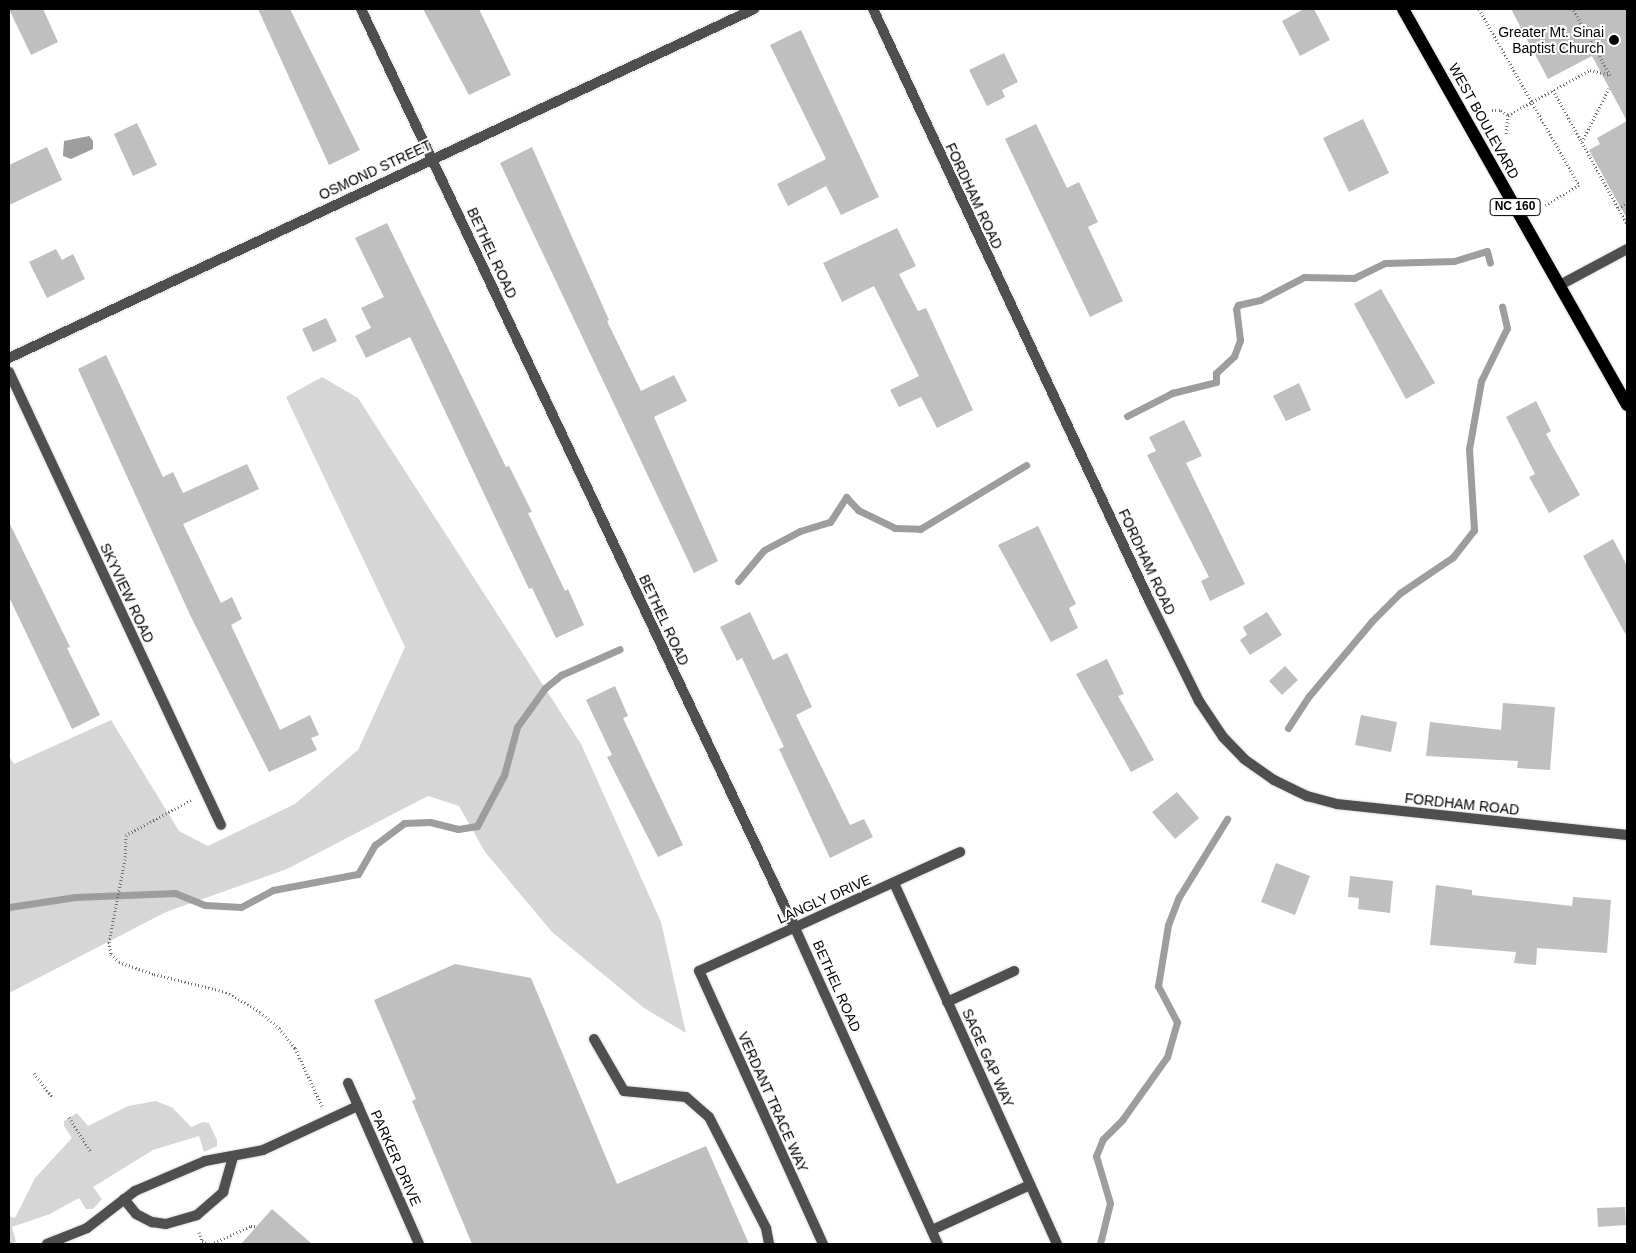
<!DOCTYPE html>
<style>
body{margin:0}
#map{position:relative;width:1636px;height:1253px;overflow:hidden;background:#fff;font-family:Helvetica,sans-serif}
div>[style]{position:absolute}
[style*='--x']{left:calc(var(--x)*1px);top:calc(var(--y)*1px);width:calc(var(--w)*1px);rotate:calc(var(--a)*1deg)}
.green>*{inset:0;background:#d6d6d6}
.water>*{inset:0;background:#9d9d9d}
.stream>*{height:7px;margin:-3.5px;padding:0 3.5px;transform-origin:3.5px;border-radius:3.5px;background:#9d9d9d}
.building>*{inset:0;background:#bfbfbf}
.path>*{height:3px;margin-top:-1.5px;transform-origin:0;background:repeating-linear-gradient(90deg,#717171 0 1px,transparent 0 3.5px)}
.roads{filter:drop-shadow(0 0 1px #dbdbdb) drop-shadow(0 0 1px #dbdbdb)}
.lane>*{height:10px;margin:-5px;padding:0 5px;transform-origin:5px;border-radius:5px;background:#4f4f4f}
.street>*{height:10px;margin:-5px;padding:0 5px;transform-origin:5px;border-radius:5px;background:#4f4f4f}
.primary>*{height:12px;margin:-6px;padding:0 6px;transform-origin:6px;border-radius:6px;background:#000}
.dots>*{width:14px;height:14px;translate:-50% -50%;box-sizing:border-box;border:2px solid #fff;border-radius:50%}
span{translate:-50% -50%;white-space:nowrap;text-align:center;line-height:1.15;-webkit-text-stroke:4px #fff;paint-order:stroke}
.shield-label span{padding:1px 4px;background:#fff;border:1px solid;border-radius:4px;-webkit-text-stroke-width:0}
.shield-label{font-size:12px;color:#000;font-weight:700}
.poi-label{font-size:14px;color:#000}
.right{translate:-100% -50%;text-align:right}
.street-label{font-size:14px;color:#000}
.frame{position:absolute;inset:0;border:10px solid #000;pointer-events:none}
</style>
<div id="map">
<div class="green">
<i style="clip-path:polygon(322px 377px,358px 398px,581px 744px,661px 922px,686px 1033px,644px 1008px,552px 932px,485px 852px,459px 806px,428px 796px,287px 869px,166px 912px,9px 993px,9px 756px,14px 764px,111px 720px,179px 831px,208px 846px,295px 804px,358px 750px,405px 647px,286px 397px)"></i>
<i style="clip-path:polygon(156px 1101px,173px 1108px,191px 1127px,203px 1122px,209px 1123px,217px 1140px,217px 1146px,204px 1152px,199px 1136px,153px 1150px,93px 1187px,102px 1199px,93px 1209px,86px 1209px,79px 1198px,50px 1214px,12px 1227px,16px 1242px,9px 1244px,9px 1216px,15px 1218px,35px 1178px,72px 1138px,64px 1126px,64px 1121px,77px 1113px,88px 1126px,128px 1106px)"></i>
</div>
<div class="water">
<i style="clip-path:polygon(89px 136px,93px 141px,93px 149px,71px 159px,63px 156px,64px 141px)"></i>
</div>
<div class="stream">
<i style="--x:1127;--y:416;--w:51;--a:-27.1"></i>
<i style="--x:1172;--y:393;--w:45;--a:-14"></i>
<i style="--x:1216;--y:382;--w:9;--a:-90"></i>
<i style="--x:1216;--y:373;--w:25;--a:-43"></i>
<i style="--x:1234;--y:356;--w:17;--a:-69"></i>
<i style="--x:1240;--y:340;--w:31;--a:-97"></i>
<i style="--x:1236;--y:309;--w:4;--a:-63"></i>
<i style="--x:1238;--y:305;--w:23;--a:-13"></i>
<i style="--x:1260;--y:300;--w:50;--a:-27.6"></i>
<i style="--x:1304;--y:277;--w:50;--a:1.1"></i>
<i style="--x:1354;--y:278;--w:34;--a:-26"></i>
<i style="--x:1385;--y:263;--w:69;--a:-1.7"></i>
<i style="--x:1454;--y:261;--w:34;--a:-17"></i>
<i style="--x:1487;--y:251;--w:12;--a:76"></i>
<i style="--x:738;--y:581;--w:40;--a:-50"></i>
<i style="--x:764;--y:550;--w:41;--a:-27.8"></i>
<i style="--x:800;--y:531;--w:31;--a:-17"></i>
<i style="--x:830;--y:522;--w:30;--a:-57"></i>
<i style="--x:846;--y:497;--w:18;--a:47"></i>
<i style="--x:858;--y:510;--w:41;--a:25.9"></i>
<i style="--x:895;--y:528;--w:25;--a:2"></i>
<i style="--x:920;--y:529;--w:124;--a:-31.1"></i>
<i style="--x:1288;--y:728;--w:38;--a:-57"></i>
<i style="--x:1309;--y:696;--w:97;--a:-50"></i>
<i style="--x:1371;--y:622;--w:41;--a:-45"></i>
<i style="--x:1400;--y:593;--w:64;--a:-34.2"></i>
<i style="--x:1453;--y:557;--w:34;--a:-52"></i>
<i style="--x:1474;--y:530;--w:81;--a:-93.5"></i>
<i style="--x:1469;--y:449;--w:69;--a:-80"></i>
<i style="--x:1481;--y:381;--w:59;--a:-63.9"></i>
<i style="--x:1507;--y:328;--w:22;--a:-103"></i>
<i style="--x:9;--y:907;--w:67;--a:-8.6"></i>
<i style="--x:75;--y:897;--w:100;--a:-2.3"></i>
<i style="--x:175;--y:893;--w:32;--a:22"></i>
<i style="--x:205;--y:905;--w:36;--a:3"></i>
<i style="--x:241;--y:907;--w:36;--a:-28"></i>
<i style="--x:273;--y:890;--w:86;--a:-10.7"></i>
<i style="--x:358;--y:874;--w:34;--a:-60"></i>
<i style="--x:375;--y:845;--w:36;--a:-37"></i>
<i style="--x:404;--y:823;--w:26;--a:-2"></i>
<i style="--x:430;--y:822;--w:29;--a:14"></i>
<i style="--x:458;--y:829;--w:19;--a:-9"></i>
<i style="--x:477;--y:826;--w:58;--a:-62.1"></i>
<i style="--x:504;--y:775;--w:50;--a:-74.8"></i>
<i style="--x:517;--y:727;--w:48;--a:-54.3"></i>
<i style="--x:545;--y:688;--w:21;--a:-39"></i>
<i style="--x:561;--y:675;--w:64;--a:-23.8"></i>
<i style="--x:1100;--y:1244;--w:42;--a:-76.3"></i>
<i style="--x:1110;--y:1203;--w:49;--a:-106.6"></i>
<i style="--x:1096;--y:1156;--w:18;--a:-68"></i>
<i style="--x:1103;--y:1139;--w:27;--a:-45"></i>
<i style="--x:1122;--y:1120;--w:77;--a:-54.5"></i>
<i style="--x:1167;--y:1057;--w:36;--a:-74"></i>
<i style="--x:1177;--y:1022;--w:41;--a:-117.8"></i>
<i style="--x:1158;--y:986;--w:62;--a:-80.7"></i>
<i style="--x:1168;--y:925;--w:30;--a:-69"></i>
<i style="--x:1179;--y:897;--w:92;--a:-58.4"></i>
</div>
<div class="building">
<i style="clip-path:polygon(9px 9px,43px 9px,58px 42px,31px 55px)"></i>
<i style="clip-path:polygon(258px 9px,290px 9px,360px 150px,329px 165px)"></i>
<i style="clip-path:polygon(423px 9px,479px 9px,511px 75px,469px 95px)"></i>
<i style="clip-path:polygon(1304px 9px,1314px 9px,1330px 40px,1300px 56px,1282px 21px)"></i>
<i style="clip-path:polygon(1511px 9px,1627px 9px,1627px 219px,1589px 150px,1600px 144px,1597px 138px,1627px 121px,1592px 56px,1548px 79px)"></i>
<i style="clip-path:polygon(801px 30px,879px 197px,841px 215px,826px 186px,788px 206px,777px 184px,826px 159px,770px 45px)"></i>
<i style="clip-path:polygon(1004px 53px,1018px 82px,1002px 90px,1005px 97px,987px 106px,969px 70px)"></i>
<i style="clip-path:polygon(1363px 119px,1389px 173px,1349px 192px,1323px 138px)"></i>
<i style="clip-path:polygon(137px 123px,157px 165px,133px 176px,114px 134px)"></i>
<i style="clip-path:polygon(1036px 124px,1067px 188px,1079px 182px,1098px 222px,1088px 227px,1123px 301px,1090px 317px,1005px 139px)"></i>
<i style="clip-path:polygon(47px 147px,62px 180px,9px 205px,9px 165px)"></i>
<i style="clip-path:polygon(532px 147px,609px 320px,607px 321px,641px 391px,674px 375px,687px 401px,654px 417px,718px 561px,694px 573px,500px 163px)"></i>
<i style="clip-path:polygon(387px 223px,506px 467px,509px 466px,532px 512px,528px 513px,565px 591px,568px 589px,584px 625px,556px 638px,532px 588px,529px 589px,410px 337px,366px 358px,355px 336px,371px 328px,361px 308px,384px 297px,355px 238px)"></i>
<i style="clip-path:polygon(897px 228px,916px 266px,899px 274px,918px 311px,926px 308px,973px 410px,937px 428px,921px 397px,899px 407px,890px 390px,919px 376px,874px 286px,842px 302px,823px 263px)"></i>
<i style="clip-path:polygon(56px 249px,62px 260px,73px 254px,85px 279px,47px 298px,29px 262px)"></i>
<i style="clip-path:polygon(1381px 289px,1435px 383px,1406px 399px,1354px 304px)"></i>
<i style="clip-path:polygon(326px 318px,337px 341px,313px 352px,302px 329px)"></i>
<i style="clip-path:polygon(106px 355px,163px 477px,173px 472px,183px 493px,247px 464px,259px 489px,183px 524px,221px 603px,232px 597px,242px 619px,231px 625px,280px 730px,310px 715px,319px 735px,311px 738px,317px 750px,269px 772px,191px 617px,78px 369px)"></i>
<i style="clip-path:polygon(1299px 383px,1311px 410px,1286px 421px,1273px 396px)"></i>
<i style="clip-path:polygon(1536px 401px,1551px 431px,1546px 434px,1580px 495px,1549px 513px,1529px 477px,1535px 474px,1506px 417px)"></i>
<i style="clip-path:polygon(1184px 420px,1202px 456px,1186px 463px,1245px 584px,1210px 601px,1201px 581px,1209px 577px,1147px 455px,1156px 451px,1149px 437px)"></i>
<i style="clip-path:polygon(9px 522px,70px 647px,67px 648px,100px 715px,72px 729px,9px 597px)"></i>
<i style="clip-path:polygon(1038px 526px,1076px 604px,1069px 608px,1078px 628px,1051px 642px,998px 545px)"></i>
<i style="clip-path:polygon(1613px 539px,1627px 566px,1627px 637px,1583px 556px)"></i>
<i style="clip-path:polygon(750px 612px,773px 660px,787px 653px,812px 707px,796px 715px,850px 825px,864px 819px,873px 837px,830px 858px,779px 749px,784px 747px,742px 658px,737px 661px,720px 627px)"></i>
<i style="clip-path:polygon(1267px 612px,1282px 635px,1250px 655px,1240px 640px,1247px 635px,1243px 627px)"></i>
<i style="clip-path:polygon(1107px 659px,1124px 694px,1118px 696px,1154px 760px,1131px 772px,1076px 674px)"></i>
<i style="clip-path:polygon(1285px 666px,1298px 680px,1282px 695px,1269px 681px)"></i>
<i style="clip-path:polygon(615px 686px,628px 716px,623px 718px,683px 845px,658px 857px,607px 757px,612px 755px,586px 700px)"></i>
<i style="clip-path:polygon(1503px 703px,1555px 707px,1550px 770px,1517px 768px,1518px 761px,1426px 756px,1430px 722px,1501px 730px)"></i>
<i style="clip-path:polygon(1361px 715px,1397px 722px,1391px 752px,1355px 745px)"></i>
<i style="clip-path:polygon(1177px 792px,1199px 818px,1175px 839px,1152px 812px)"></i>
<i style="clip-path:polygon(1276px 863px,1310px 876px,1295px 915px,1261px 902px)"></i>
<i style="clip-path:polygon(1350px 876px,1393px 881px,1390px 913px,1358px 909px,1359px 898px,1348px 897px)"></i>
<i style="clip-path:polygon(1436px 885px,1472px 890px,1472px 895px,1572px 906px,1573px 897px,1611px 900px,1607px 953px,1537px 948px,1536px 965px,1514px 963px,1516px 952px,1430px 945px)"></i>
<i style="clip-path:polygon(455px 964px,531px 978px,617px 1184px,706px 1146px,749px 1244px,472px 1244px,412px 1101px,416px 1099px,374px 1000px)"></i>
<i style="clip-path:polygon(1625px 1207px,1626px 1225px,1598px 1227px,1597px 1208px)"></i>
<i style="clip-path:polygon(272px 1209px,312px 1244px,241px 1244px)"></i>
</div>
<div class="path">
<i style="--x:1479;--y:9;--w:202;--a:60.4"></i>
<i style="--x:1579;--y:185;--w:39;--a:149"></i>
<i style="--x:1553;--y:90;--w:153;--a:61.1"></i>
<i style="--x:1492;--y:110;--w:9;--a:0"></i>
<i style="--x:1501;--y:110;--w:9;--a:36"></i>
<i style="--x:1508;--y:115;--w:20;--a:96"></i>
<i style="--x:1508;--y:115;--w:94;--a:-28.8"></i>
<i style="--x:1590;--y:70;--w:21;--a:14"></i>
<i style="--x:1610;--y:75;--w:76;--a:-119.3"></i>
<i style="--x:1582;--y:142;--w:60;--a:-63.4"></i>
<i style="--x:1618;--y:208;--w:10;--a:-29"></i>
<i style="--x:191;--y:800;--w:74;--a:151.7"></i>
<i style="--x:126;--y:835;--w:24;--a:92"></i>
<i style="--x:125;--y:859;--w:85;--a:100.9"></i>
<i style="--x:109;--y:942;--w:12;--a:81"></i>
<i style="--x:111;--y:954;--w:11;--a:45"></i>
<i style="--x:119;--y:962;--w:37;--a:19"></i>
<i style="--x:154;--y:974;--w:74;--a:14"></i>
<i style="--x:226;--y:992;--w:39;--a:30"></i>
<i style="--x:260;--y:1012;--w:25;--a:40"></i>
<i style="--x:279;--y:1028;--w:26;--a:51"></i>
<i style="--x:295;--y:1048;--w:64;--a:65"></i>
<i style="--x:34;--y:1073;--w:31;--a:53"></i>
<i style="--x:69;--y:1117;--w:40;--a:58"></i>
<i style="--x:199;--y:1232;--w:9;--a:72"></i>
<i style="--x:202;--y:1241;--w:8;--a:23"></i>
<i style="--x:211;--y:1244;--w:44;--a:-24.2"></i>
<i style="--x:251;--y:1226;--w:6;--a:0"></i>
</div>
<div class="roads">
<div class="lane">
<i style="--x:1560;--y:285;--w:76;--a:-28.2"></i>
<i style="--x:594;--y:1039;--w:60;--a:60"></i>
<i style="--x:624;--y:1091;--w:62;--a:5.5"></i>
<i style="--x:686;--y:1097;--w:30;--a:41"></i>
<i style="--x:709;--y:1117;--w:125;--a:62.8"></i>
<i style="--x:766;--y:1228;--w:16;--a:79"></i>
<i style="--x:124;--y:1199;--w:19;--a:51"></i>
<i style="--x:136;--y:1214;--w:18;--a:27"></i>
<i style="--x:152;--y:1222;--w:14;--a:8"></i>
<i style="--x:166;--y:1224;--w:32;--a:-16"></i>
<i style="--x:197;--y:1215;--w:35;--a:-41"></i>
<i style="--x:223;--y:1192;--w:37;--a:-74"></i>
<i style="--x:47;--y:1244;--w:43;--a:-21.8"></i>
<i style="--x:87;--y:1228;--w:61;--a:-37.6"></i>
<i style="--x:135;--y:1191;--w:76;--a:-23.2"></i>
<i style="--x:205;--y:1161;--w:59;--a:-10.7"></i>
<i style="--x:263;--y:1150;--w:105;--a:-24.9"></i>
</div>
<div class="street">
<i style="--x:361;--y:9;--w:1016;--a:64.72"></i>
<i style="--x:795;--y:928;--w:347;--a:65.7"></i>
<i style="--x:873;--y:9;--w:652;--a:64.97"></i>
<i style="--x:1149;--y:600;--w:113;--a:63.7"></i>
<i style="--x:1199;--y:701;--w:43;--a:56.3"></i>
<i style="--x:1223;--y:737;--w:30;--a:46"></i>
<i style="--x:1244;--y:759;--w:37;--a:35"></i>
<i style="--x:1274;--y:780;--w:37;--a:26"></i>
<i style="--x:1307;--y:796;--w:31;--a:15"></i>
<i style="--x:1337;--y:804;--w:292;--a:6.1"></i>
<i style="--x:9;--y:358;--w:823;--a:-25.1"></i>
<i style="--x:9;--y:372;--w:500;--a:64.92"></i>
<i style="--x:894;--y:883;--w:396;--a:65.7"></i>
<i style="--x:947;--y:1002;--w:74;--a:-24.8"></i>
<i style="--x:348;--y:1083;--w:176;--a:66.2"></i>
<i style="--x:932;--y:1230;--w:108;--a:-24.7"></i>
<i style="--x:823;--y:1244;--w:300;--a:-114.4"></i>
<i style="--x:699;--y:971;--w:287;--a:-24.5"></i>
</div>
<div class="primary">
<i style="--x:1403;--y:9;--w:455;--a:60.5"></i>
</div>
</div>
<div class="dots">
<i style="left:1614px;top:40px;background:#000"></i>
</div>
<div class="shield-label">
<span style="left:1515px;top:207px">NC 160</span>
</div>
<div class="poi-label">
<span class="right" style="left:1604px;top:40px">Greater Mt. Sinai<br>Baptist Church</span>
</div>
<div class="street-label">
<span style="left:1484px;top:121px;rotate:61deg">WEST BOULEVARD</span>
<span style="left:375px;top:170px;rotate:-25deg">OSMOND STREET</span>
<span style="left:974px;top:196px;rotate:65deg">FORDHAM ROAD</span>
<span style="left:492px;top:253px;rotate:65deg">BETHEL ROAD</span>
<span style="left:1147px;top:562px;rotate:65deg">FORDHAM ROAD</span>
<span style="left:127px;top:593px;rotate:65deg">SKYVIEW ROAD</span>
<span style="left:664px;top:620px;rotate:65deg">BETHEL ROAD</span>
<span style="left:1462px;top:804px;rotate:6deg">FORDHAM ROAD</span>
<span style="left:824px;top:899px;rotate:-24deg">LANGLY DRIVE</span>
<span style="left:837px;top:986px;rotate:66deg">BETHEL ROAD</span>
<span style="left:988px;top:1058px;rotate:66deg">SAGE GAP WAY</span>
<span style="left:773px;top:1102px;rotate:66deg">VERDANT TRACE WAY</span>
<span style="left:396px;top:1158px;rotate:66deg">PARKER DRIVE</span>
</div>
<div class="frame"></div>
</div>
